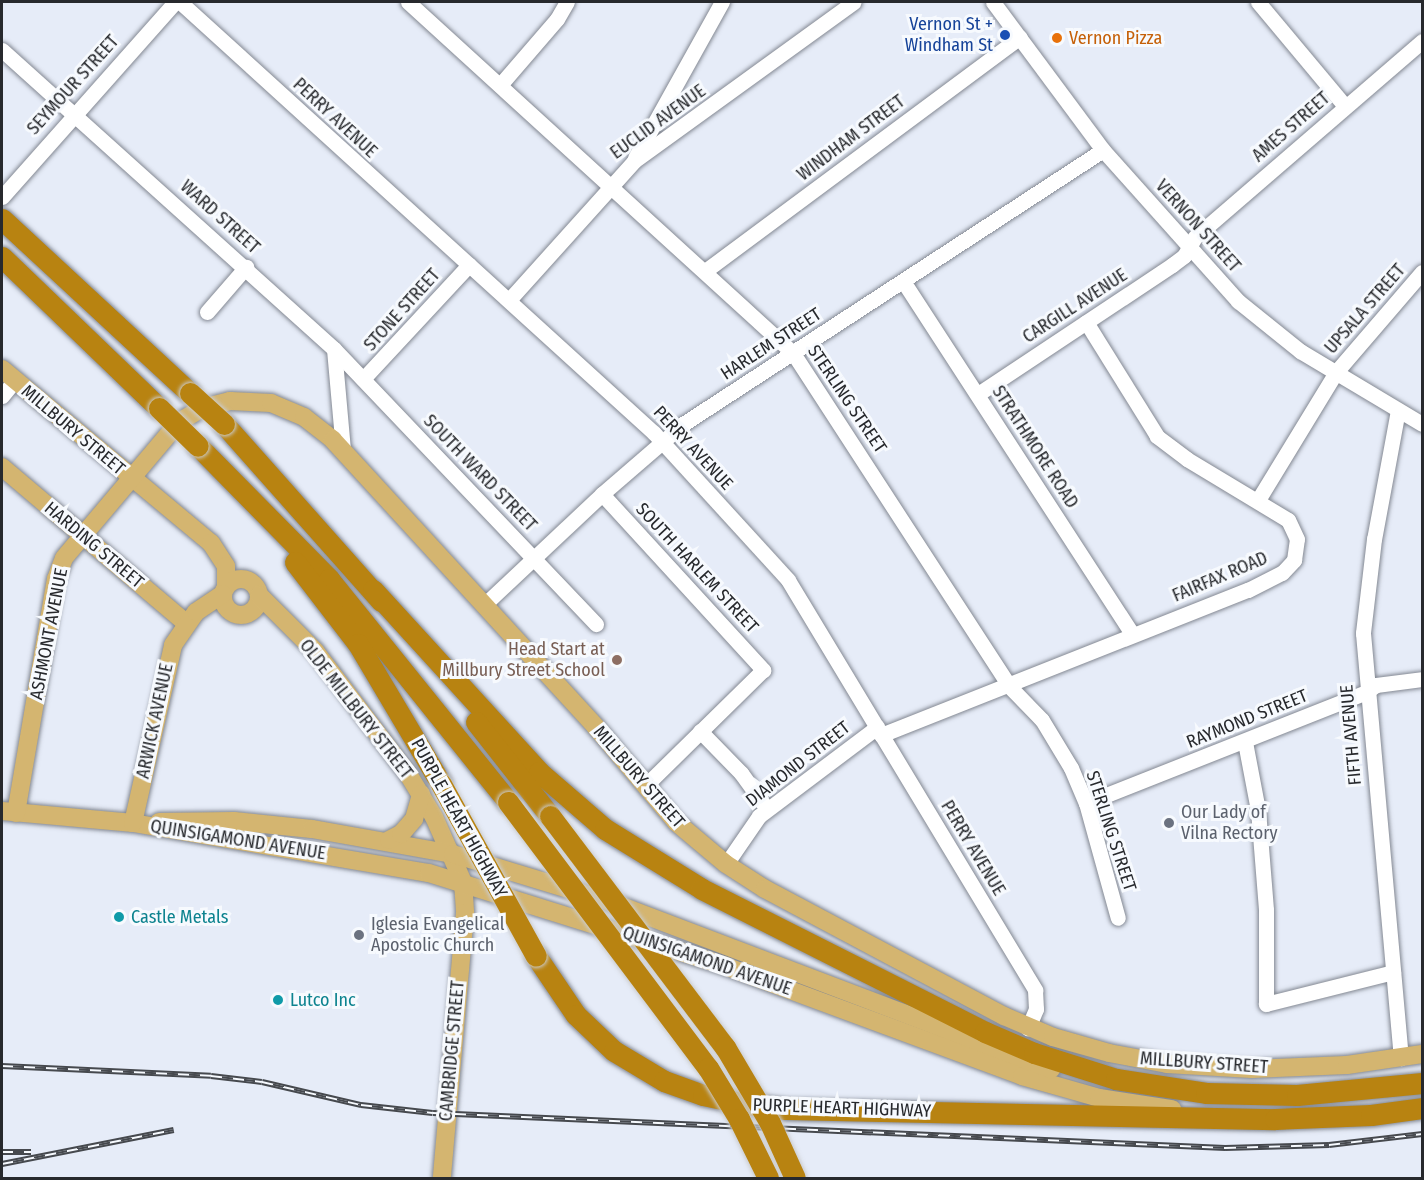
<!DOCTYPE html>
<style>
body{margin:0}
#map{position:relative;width:1424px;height:1180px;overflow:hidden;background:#e6ecf8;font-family:"Fira Sans Condensed",sans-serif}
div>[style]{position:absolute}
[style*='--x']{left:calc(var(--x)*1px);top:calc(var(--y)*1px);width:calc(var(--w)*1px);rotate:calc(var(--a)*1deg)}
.roads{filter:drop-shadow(0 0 2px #838892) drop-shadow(0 0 2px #838892)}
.minor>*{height:15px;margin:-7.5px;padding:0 7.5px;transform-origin:7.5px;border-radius:7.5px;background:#fff}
.major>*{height:18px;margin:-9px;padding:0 9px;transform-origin:9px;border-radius:9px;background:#d4b570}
.major>.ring{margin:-9px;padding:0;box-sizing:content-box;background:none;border:18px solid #d4b570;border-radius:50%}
.highway>*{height:21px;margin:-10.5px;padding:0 10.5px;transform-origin:10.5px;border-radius:10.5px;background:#b88311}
.rail>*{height:6px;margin-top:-3px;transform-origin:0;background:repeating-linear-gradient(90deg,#f7fafe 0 11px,#46494e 0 22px);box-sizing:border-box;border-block:2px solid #46494e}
.bridges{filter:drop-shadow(0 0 2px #cbcccd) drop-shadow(0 0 2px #cbcccd)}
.highway-bridge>*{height:21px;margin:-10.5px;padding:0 10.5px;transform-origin:10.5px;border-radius:10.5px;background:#b88311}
.dots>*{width:16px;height:16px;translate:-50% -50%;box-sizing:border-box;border:3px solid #f7fafe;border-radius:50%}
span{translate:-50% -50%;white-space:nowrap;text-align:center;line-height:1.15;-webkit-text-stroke:6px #f7fafe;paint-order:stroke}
.transit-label{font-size:18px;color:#164399}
.right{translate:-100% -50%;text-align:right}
.food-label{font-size:18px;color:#c56008}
.left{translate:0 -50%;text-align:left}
.street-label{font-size:18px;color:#27292d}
.education-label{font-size:18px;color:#785e54}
.worship-label{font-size:18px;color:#5b616d}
.culture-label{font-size:18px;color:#0d838f}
.frame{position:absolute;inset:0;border:3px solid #27292d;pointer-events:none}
</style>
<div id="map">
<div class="roads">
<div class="minor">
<i style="--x:180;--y:2;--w:641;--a:42.28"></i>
<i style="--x:654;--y:433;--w:199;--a:47.6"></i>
<i style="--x:788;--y:580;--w:479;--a:58.9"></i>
<i style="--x:1035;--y:990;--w:19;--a:87"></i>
<i style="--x:1036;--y:1009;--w:21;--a:113"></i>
<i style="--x:408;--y:2;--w:521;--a:42.36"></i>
<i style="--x:793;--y:353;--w:397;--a:57"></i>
<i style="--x:1009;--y:686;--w:47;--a:45.9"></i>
<i style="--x:1042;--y:720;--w:56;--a:58.9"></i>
<i style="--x:1071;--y:768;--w:38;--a:67"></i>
<i style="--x:1086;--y:803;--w:119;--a:74.5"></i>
<i style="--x:993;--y:2;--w:184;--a:53.4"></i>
<i style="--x:1103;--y:150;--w:203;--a:48.2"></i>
<i style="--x:1238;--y:301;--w:80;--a:38.9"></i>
<i style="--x:1300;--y:351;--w:142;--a:30.9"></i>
<i style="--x:1258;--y:2;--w:136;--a:50.1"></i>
<i style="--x:2;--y:50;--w:447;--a:42"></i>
<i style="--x:334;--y:349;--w:380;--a:46.4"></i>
<i style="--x:500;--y:85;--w:87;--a:-49.2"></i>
<i style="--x:557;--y:19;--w:20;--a:-60"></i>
<i style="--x:635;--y:158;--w:179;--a:-60.9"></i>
<i style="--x:2;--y:197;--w:261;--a:-48.4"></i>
<i style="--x:705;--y:271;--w:392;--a:-36.6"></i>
<i style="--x:903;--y:281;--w:421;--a:57"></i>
<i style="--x:509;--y:300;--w:187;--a:-48"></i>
<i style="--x:634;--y:161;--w:271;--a:-35.9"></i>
<i style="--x:207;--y:312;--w:60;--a:-49.1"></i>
<i style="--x:334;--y:349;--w:101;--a:84.9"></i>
<i style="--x:363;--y:379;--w:156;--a:-47.1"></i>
<i style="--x:978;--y:394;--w:233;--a:-33.6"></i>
<i style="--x:1172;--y:265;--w:15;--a:-37"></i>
<i style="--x:1184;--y:256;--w:22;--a:-60"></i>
<i style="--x:1195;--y:237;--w:300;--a:-40.8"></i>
<i style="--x:2;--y:396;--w:21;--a:-51"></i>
<i style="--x:1398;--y:410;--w:131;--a:100.5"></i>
<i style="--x:1374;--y:539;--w:95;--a:96.7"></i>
<i style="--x:1363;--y:633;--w:427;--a:84.9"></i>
<i style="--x:602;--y:494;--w:239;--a:47.5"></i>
<i style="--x:763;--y:670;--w:165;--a:135.5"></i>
<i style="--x:1258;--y:500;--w:150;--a:-58.6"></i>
<i style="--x:1336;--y:372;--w:132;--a:-49.3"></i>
<i style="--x:485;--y:604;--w:161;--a:-43.2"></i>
<i style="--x:602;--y:494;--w:107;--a:-40.8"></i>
<i style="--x:683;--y:424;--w:501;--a:-33.12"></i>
<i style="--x:700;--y:731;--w:59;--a:45.7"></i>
<i style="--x:741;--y:773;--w:44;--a:54.2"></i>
<i style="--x:881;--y:735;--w:395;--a:-21.6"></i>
<i style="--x:1248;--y:590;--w:38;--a:-27"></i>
<i style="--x:1282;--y:573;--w:18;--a:-47"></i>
<i style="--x:1294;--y:560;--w:21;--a:-82"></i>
<i style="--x:1297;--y:539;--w:21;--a:-115"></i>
<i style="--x:1288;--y:520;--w:118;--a:-148.9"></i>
<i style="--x:1187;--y:459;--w:38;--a:-143"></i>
<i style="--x:1157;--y:436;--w:134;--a:-121.9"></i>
<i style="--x:1245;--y:742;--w:69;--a:79.2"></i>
<i style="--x:1258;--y:810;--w:100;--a:85.4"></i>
<i style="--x:1266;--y:910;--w:94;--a:90"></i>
<i style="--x:1266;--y:1004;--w:131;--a:-14.1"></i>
<i style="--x:1086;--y:803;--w:301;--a:-21.6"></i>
<i style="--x:1366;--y:692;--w:12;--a:-35"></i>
<i style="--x:1376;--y:685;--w:46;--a:-7.4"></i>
<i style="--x:726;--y:864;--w:58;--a:-55.5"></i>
<i style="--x:759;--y:816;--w:148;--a:-37"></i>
</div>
<div class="major">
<i style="--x:2;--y:369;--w:272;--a:39.8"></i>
<i style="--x:211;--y:543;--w:27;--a:57"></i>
<i style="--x:226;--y:566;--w:21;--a:90"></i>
<i style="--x:2;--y:467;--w:241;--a:40.3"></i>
<i class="ring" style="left:223px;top:579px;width:18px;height:18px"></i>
<i style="--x:259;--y:595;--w:79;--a:45"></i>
<i style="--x:315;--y:651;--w:154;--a:52.9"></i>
<i style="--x:408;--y:774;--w:50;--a:58.8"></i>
<i style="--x:434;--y:817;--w:71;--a:66"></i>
<i style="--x:463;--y:882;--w:31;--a:86"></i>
<i style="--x:465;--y:913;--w:266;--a:95"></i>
<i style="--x:2;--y:811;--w:132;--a:5.2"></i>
<i style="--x:133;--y:823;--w:300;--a:9.6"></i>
<i style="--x:429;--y:873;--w:310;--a:17.4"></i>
<i style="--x:725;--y:966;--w:317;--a:20.3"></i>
<i style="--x:1022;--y:1076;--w:80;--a:15.9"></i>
<i style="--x:1099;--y:1098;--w:74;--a:8.6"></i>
<i style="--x:16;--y:813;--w:237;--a:-80.3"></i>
<i style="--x:56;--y:579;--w:22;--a:-69"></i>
<i style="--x:64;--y:558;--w:178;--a:-49.8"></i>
<i style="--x:179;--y:422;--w:27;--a:-31"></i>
<i style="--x:202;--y:408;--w:29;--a:-14"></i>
<i style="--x:230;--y:401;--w:41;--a:2.8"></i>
<i style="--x:271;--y:403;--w:36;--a:23"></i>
<i style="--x:304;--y:417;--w:37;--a:38"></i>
<i style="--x:333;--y:440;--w:388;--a:47.5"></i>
<i style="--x:595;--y:726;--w:126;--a:49.8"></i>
<i style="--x:676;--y:822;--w:65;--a:40"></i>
<i style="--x:726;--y:864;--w:46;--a:32.7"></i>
<i style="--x:765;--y:889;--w:271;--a:28"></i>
<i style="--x:1004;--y:1016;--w:53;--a:23.2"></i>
<i style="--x:1053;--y:1037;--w:58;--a:15.9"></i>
<i style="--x:1109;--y:1053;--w:59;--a:10.7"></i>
<i style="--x:1167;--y:1064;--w:85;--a:3.4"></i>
<i style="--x:1252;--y:1069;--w:95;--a:-2.4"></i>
<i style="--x:1347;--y:1065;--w:76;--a:-8.3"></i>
<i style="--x:159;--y:822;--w:75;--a:-0.8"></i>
<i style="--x:234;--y:821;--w:78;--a:5.9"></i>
<i style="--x:312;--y:829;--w:143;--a:10.1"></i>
<i style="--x:453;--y:854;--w:162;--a:16.9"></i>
<i style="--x:608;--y:901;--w:474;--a:20.8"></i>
<i style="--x:133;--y:823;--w:182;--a:-77.3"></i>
<i style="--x:173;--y:645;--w:40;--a:-55.1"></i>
<i style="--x:196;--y:612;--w:32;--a:-34"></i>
<i style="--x:389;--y:840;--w:13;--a:-27"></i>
<i style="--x:401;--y:834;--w:20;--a:-49"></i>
<i style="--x:414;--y:819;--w:26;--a:-74"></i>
</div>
<div class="highway">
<i style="--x:2;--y:219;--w:256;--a:42.8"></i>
<i style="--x:2;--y:257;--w:218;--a:43.9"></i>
<i style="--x:224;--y:424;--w:237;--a:48.4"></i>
<i style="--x:198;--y:446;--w:187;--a:45.4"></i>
<i style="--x:329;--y:579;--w:286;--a:51.2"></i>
<i style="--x:295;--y:562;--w:103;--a:52.5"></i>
<i style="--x:358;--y:644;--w:163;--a:59.3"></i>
<i style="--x:373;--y:590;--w:246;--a:47.6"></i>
<i style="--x:539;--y:772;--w:87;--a:40.8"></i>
<i style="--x:605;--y:829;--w:114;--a:31.7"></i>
<i style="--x:702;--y:889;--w:317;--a:26.8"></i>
<i style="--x:985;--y:1032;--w:53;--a:23.2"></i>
<i style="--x:1034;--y:1053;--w:86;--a:17.6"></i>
<i style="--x:1116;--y:1079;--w:91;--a:8.8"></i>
<i style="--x:1206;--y:1093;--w:91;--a:1.3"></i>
<i style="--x:1297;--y:1095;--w:126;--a:-5.5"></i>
<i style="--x:476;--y:722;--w:120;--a:51.8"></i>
<i style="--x:536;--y:956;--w:71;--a:55.9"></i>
<i style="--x:576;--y:1015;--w:52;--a:43.5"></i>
<i style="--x:614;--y:1051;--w:58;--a:31"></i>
<i style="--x:664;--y:1081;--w:41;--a:19.7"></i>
<i style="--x:703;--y:1095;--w:43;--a:12.1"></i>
<i style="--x:745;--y:1104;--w:41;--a:7"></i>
<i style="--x:786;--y:1109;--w:489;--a:1.2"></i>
<i style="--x:1275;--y:1119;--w:96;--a:-2.4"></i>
<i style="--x:1371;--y:1115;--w:51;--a:-7.8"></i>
</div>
</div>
<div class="rail">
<i style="--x:2;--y:1066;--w:209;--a:2.7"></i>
<i style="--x:211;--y:1076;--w:51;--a:6.7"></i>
<i style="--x:262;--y:1082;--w:102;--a:13.1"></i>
<i style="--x:361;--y:1105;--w:72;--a:6.3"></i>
<i style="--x:433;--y:1113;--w:793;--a:2.53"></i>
<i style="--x:1225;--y:1148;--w:104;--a:-1.7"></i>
<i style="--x:1329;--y:1145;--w:94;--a:-6.7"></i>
<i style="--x:2;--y:1152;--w:29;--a:0"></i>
<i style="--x:2;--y:1164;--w:175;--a:-11.2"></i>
</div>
<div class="bridges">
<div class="highway-bridge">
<i style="--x:190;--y:393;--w:46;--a:42.4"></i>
<i style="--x:159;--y:408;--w:54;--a:44.3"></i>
<i style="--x:441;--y:784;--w:196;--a:61.1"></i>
<i style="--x:508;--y:802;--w:333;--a:53.1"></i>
<i style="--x:708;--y:1068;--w:60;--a:58.7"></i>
<i style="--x:739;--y:1119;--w:66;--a:63.8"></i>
<i style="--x:550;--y:816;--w:290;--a:52.9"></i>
<i style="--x:725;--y:1047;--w:88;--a:59.4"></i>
<i style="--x:770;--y:1123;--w:60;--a:65.6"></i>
</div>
</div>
<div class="dots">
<i style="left:1005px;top:35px;background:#1a4fb4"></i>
<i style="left:1057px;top:38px;background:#e8710a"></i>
<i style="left:617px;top:660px;background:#8d6e63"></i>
<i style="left:1169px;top:823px;background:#6b7280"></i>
<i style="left:119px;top:917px;background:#0f9aa8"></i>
<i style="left:359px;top:935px;background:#6b7280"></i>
<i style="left:278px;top:1000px;background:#0f9aa8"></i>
</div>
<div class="transit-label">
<span class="right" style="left:993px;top:35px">Vernon St +<br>Windham St</span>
</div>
<div class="food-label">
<span class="left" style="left:1069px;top:38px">Vernon Pizza</span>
</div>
<div class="street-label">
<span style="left:73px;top:85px;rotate:-48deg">SEYMOUR STREET</span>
<span style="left:335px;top:118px;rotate:43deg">PERRY AVENUE</span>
<span style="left:658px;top:122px;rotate:-36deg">EUCLID AVENUE</span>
<span style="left:1291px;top:127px;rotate:-41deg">AMES STREET</span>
<span style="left:851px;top:138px;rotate:-37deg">WINDHAM STREET</span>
<span style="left:220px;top:217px;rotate:42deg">WARD STREET</span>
<span style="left:1198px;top:226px;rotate:48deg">VERNON STREET</span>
<span style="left:1075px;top:306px;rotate:-33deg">CARGILL AVENUE</span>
<span style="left:1365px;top:309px;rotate:-49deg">UPSALA STREET</span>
<span style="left:402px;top:310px;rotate:-48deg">STONE STREET</span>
<span style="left:771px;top:344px;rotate:-33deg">HARLEM STREET</span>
<span style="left:847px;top:399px;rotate:56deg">STERLING STREET</span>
<span style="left:73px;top:430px;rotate:40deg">MILLBURY STREET</span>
<span style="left:1035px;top:447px;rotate:57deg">STRATHMORE ROAD</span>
<span style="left:693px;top:448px;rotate:47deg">PERRY AVENUE</span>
<span style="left:480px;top:473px;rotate:46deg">SOUTH WARD STREET</span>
<span style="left:94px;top:545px;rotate:40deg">HARDING STREET</span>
<span style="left:697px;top:568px;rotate:47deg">SOUTH HARLEM STREET</span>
<span style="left:1220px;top:577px;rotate:-23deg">FAIRFAX ROAD</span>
<span style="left:49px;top:634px;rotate:-79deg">ASHMONT AVENUE</span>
<span style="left:356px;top:709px;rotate:52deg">OLDE MILLBURY STREET</span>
<span style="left:1247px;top:719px;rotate:-22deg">RAYMOND STREET</span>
<span style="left:155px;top:721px;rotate:-78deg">ARWICK AVENUE</span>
<span style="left:1351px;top:735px;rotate:-95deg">FIFTH AVENUE</span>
<span style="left:798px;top:764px;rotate:-38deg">DIAMOND STREET</span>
<span style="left:639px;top:777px;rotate:49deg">MILLBURY STREET</span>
<span style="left:459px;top:818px;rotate:61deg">PURPLE HEART HIGHWAY</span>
<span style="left:1111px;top:831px;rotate:72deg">STERLING STREET</span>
<span style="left:238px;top:840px;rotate:9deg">QUINSIGAMOND AVENUE</span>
<span style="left:973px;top:848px;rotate:59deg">PERRY AVENUE</span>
<span style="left:707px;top:961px;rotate:19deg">QUINSIGAMOND AVENUE</span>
<span style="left:452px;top:1051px;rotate:-85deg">CAMBRIDGE STREET</span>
<span style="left:1204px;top:1063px;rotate:4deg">MILLBURY STREET</span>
<span style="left:842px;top:1108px;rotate:2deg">PURPLE HEART HIGHWAY</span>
</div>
<div class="education-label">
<span class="right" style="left:605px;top:660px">Head Start at<br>Millbury Street School</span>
</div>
<div class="worship-label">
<span class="left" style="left:1181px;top:823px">Our Lady of<br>Vilna Rectory</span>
<span class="left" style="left:371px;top:935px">Iglesia Evangelical<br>Apostolic Church</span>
</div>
<div class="culture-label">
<span class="left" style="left:131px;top:917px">Castle Metals</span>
<span class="left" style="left:290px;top:1000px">Lutco Inc</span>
</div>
<div class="frame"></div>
</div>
